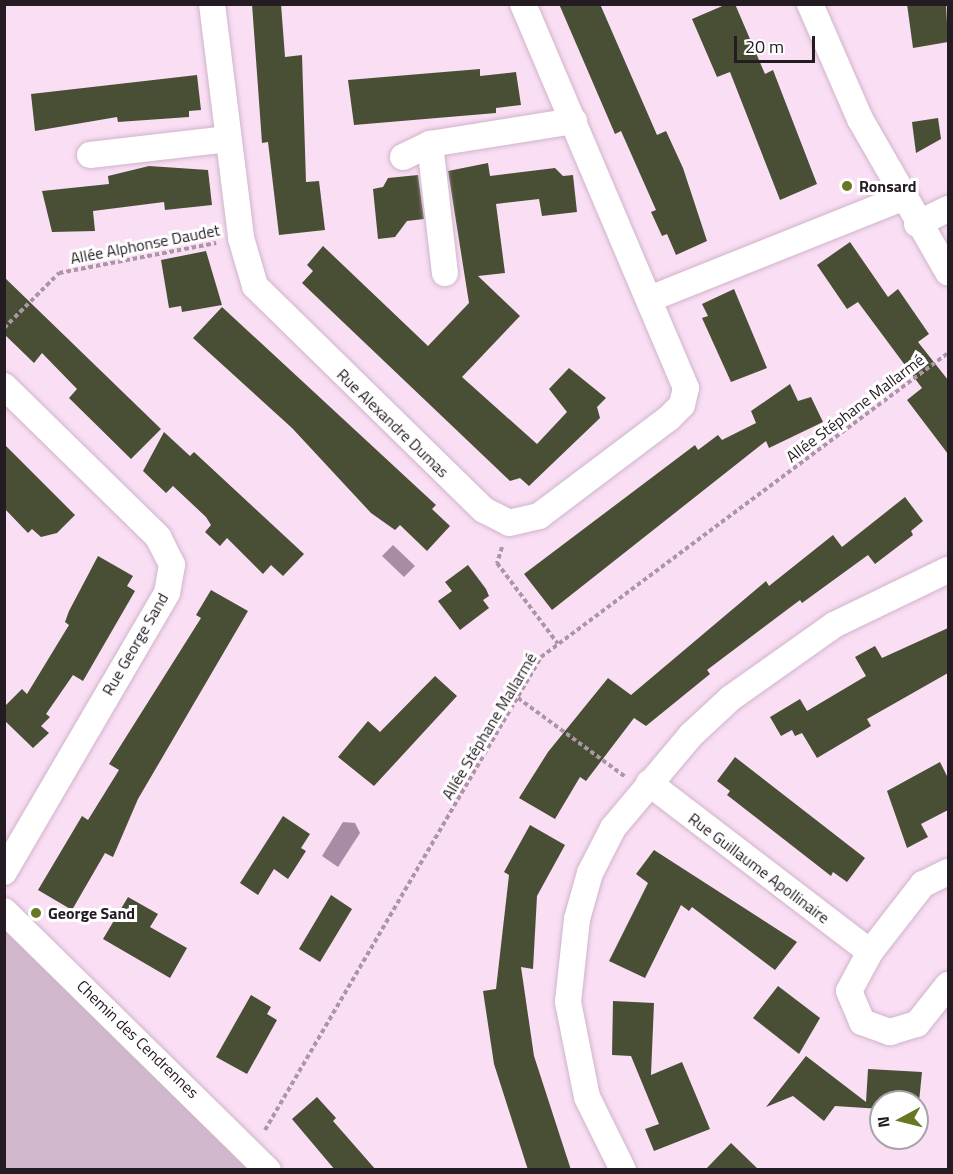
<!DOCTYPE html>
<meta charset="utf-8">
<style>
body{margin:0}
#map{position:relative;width:953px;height:1174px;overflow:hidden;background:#fadef4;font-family:"Titillium Web",sans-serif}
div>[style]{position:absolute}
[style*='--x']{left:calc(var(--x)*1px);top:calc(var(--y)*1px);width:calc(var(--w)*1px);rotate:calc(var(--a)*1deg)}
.green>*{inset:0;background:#d2b8cd}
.water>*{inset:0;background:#aa8ba5}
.building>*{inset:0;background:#494f35}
.path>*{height:4px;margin-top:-2px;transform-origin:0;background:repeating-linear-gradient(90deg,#ab96a7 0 4.5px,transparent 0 7.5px)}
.roads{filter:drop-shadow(0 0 2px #cfb4ca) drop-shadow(0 0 2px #cfb4ca)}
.street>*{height:26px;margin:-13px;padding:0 13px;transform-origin:13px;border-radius:13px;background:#fff}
.dots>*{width:16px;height:16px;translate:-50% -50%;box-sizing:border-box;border:3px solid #fff;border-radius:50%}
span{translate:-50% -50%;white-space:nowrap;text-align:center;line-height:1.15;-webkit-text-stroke:6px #fff;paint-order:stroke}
.poi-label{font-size:16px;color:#241b23;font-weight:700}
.left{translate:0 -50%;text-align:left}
.street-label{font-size:16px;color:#241b23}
.frame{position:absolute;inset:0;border:6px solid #241b23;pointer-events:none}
.north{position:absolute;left:869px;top:1090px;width:60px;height:60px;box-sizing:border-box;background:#fff;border:2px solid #a7a4a7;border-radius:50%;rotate:263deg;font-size:16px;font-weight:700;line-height:24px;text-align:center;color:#241b23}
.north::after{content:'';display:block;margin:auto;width:21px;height:27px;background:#687725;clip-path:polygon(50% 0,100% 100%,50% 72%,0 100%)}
.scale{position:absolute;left:734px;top:36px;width:81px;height:27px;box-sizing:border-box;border:3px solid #241b23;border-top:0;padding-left:8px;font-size:18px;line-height:21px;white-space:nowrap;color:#241b23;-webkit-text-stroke:4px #fff;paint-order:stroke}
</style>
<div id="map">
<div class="green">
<i style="clip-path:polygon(4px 922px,257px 1169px,5px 1169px)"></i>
</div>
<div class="water">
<i style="clip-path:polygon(393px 545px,415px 566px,404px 577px,382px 556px)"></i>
<i style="clip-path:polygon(343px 822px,355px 823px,360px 833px,338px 867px,322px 856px)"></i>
</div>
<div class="building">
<i style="clip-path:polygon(252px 4px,281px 4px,285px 57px,302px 55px,306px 182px,319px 181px,325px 230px,279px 235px,268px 142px,262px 143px)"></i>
<i style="clip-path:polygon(559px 4px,600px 4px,657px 135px,666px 131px,683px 168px,707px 241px,676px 255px,667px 234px,662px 236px,651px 212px,656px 210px,621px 131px,615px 134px)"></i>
<i style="clip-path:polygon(727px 4px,735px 4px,765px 74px,773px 70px,817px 184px,780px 200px,730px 72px,717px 77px,692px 19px)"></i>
<i style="clip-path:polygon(907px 4px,946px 4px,948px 42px,913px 48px)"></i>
<i style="clip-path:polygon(480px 69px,480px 76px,516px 72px,521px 105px,496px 108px,496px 113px,354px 125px,348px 80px)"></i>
<i style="clip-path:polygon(197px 75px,201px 110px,189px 111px,189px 117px,118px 122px,117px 117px,35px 131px,31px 94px)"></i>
<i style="clip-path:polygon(938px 118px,941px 139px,916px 153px,912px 122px)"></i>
<i style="clip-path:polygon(488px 163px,490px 176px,555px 168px,563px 176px,573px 175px,577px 212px,542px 216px,539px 199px,496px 204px,505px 273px,478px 276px,520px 316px,462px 377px,537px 444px,567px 412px,549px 389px,569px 368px,606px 398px,597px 407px,600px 418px,529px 486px,520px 478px,510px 481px,302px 283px,313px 271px,307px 265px,323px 246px,428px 346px,469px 303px,448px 171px)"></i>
<i style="clip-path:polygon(149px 166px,208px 170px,212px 205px,165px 210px,164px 202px,93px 211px,95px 231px,52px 232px,42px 191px,109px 184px,108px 176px)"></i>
<i style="clip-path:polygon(418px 175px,424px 219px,407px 221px,395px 237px,378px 239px,373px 189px,383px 187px,388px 178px)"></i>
<i style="clip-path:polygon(850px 242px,888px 297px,898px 289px,929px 334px,918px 342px,948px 380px,948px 454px,907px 400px,922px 388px,858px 302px,847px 309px,817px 265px)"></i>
<i style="clip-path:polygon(206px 251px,222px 305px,182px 312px,181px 306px,169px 308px,161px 260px)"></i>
<i style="clip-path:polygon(4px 277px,161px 429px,131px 459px,69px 398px,77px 389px,42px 353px,34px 363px,4px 334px)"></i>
<i style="clip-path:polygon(734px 289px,767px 368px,731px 382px,702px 318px,708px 316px,702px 304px)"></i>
<i style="clip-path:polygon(222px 307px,436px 505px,432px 509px,450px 526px,427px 551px,400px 525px,395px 530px,371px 513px,292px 428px,193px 338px)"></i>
<i style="clip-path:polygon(790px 384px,798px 401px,811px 397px,823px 422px,769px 448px,766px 441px,552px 610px,524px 574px,695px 445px,698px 450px,718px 435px,722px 440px,756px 423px,751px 411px)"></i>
<i style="clip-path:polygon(164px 432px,190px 456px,194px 452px,304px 554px,283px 576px,271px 565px,263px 574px,227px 538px,220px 546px,205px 532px,211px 525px,206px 517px,173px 486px,166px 493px,143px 471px)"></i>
<i style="clip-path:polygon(4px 444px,75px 515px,57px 533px,41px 537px,32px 529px,28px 533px,4px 508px)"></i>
<i style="clip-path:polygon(905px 497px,923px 521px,911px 531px,913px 535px,875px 564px,868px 555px,802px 603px,800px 600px,707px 670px,710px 674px,646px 726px,634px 718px,586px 781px,580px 777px,555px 819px,519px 798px,548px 752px,608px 678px,631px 695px,766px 581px,769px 586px,833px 535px,842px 547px)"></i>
<i style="clip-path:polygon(98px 556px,133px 576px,127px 586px,135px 591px,83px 681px,73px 675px,46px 714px,50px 717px,41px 726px,49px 733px,33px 748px,4px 720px,4px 707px,22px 689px,27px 694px,69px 625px,65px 622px,69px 611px)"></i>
<i style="clip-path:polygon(468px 565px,486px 589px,489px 596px,483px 600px,489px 608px,460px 630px,438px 601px,452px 591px,445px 582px)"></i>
<i style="clip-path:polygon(211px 590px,248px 611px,138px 799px,113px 857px,105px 853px,72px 910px,38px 890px,82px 816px,88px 820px,119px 770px,109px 764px,201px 618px,196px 615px)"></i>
<i style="clip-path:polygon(948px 628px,948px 673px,867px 719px,871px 726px,817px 758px,802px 733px,795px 736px,792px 730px,781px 736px,770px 717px,800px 699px,807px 711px,866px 676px,855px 657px,875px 646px,882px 658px)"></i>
<i style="clip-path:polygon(435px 676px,457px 696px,374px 786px,338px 757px,368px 721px,380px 732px)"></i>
<i style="clip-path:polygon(735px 757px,865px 858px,847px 882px,833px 872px,831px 876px,727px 795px,730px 791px,717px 781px)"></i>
<i style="clip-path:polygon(940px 762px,948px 778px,948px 810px,921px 824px,928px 837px,907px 848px,887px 791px)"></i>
<i style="clip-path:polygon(283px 816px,310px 834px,301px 848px,306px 851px,288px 879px,274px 869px,258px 895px,240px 883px)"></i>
<i style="clip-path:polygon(530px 825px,565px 845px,537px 896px,533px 969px,521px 967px,534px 1056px,571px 1170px,528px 1170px,494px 1064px,483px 991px,496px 989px,509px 875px,504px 872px)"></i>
<i style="clip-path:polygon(654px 850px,797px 942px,775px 970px,692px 907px,689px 911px,681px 905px,645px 978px,609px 961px,648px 883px,636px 874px)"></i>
<i style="clip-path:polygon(331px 895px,352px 909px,320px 962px,299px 949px)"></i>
<i style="clip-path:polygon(128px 897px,158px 914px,150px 927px,187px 948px,170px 978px,103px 939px)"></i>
<i style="clip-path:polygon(778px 986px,820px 1018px,799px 1054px,753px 1018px)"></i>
<i style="clip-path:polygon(251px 995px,271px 1007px,267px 1014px,277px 1020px,247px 1074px,216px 1057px)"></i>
<i style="clip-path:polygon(613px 1001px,654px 1003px,651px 1075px,682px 1062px,710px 1129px,654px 1151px,645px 1129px,659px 1124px,631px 1056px,612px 1055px)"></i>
<i style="clip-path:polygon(806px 1056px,866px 1102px,868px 1069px,922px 1072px,918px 1112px,917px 1102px,881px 1102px,881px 1109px,835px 1106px,824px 1121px,793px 1096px,766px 1107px)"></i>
<i style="clip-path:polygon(317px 1097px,336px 1118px,333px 1121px,376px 1170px,335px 1170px,292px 1119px)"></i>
<i style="clip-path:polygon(731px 1143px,759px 1170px,705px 1170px)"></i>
</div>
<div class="path">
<i style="--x:4;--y:328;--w:78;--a:-45"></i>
<i style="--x:59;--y:273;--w:160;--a:-10.8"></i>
<i style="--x:502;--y:547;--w:17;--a:107"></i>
<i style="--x:497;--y:563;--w:101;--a:53"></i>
<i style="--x:518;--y:698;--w:132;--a:36.3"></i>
<i style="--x:265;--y:1130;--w:548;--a:-59.74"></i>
<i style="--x:541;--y:657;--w:508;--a:-36.76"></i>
</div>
<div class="roads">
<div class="street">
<i style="--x:212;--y:4;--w:236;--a:82.9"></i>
<i style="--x:241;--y:238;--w:50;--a:73.7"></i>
<i style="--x:255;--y:286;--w:320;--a:44.4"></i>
<i style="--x:484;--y:510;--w:28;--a:27"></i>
<i style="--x:509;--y:523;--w:31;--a:-13"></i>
<i style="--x:539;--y:516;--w:163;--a:-37"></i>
<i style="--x:669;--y:418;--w:18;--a:-45"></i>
<i style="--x:682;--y:405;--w:17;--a:-77"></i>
<i style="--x:686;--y:388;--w:417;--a:-113"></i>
<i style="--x:810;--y:4;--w:125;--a:66.5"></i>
<i style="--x:860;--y:119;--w:177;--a:60.1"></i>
<i style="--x:430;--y:144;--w:130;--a:83.4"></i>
<i style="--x:90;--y:155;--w:139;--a:-6.6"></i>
<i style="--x:403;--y:157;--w:30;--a:-26"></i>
<i style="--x:430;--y:144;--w:146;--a:-9.1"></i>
<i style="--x:917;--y:224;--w:34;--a:-26"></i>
<i style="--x:652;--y:298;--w:269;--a:-21.8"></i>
<i style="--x:4;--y:386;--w:216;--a:44.4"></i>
<i style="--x:158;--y:537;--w:31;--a:63"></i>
<i style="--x:172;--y:565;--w:28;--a:100"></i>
<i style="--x:167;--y:593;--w:323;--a:120.3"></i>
<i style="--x:649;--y:783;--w:278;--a:37.4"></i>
<i style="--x:948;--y:872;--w:28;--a:154"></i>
<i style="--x:923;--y:884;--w:86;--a:127.9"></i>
<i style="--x:870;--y:952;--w:44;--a:118.3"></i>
<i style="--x:849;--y:991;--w:34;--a:67"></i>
<i style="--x:862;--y:1022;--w:30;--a:20"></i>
<i style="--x:890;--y:1032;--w:28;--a:-17"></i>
<i style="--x:917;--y:1024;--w:50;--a:-51.5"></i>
<i style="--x:4;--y:911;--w:370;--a:44.5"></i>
<i style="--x:623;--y:1170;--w:81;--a:-116.3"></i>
<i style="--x:587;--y:1097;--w:97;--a:-101.3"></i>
<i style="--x:568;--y:1002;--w:83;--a:-83.8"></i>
<i style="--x:577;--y:919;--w:48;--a:-74.2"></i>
<i style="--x:590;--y:873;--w:51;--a:-62.9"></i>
<i style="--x:613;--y:828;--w:121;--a:-50"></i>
<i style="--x:691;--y:735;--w:54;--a:-42.8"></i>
<i style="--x:731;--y:698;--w:126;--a:-35.3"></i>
<i style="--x:834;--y:625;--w:127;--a:-25.8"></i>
</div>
</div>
<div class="dots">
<i style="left:847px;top:186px;background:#687725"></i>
<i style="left:36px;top:913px;background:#687725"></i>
</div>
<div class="poi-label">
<span class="left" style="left:859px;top:186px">Ronsard</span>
<span class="left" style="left:48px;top:913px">George Sand</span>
</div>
<div class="street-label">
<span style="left:145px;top:244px;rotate:-11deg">Allée Alphonse Daudet</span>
<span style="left:855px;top:408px;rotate:-37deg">Allée Stéphane Mallarmé</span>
<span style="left:393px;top:423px;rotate:44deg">Rue Alexandre Dumas</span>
<span style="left:135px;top:644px;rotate:-60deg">Rue George Sand</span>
<span style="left:489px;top:726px;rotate:-59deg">Allée Stéphane Mallarmé</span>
<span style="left:759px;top:868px;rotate:37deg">Rue Guillaume Apollinaire</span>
<span style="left:138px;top:1039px;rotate:44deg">Chemin des Cendrennes</span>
</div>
<div class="frame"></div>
<div class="north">N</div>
<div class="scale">20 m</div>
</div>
